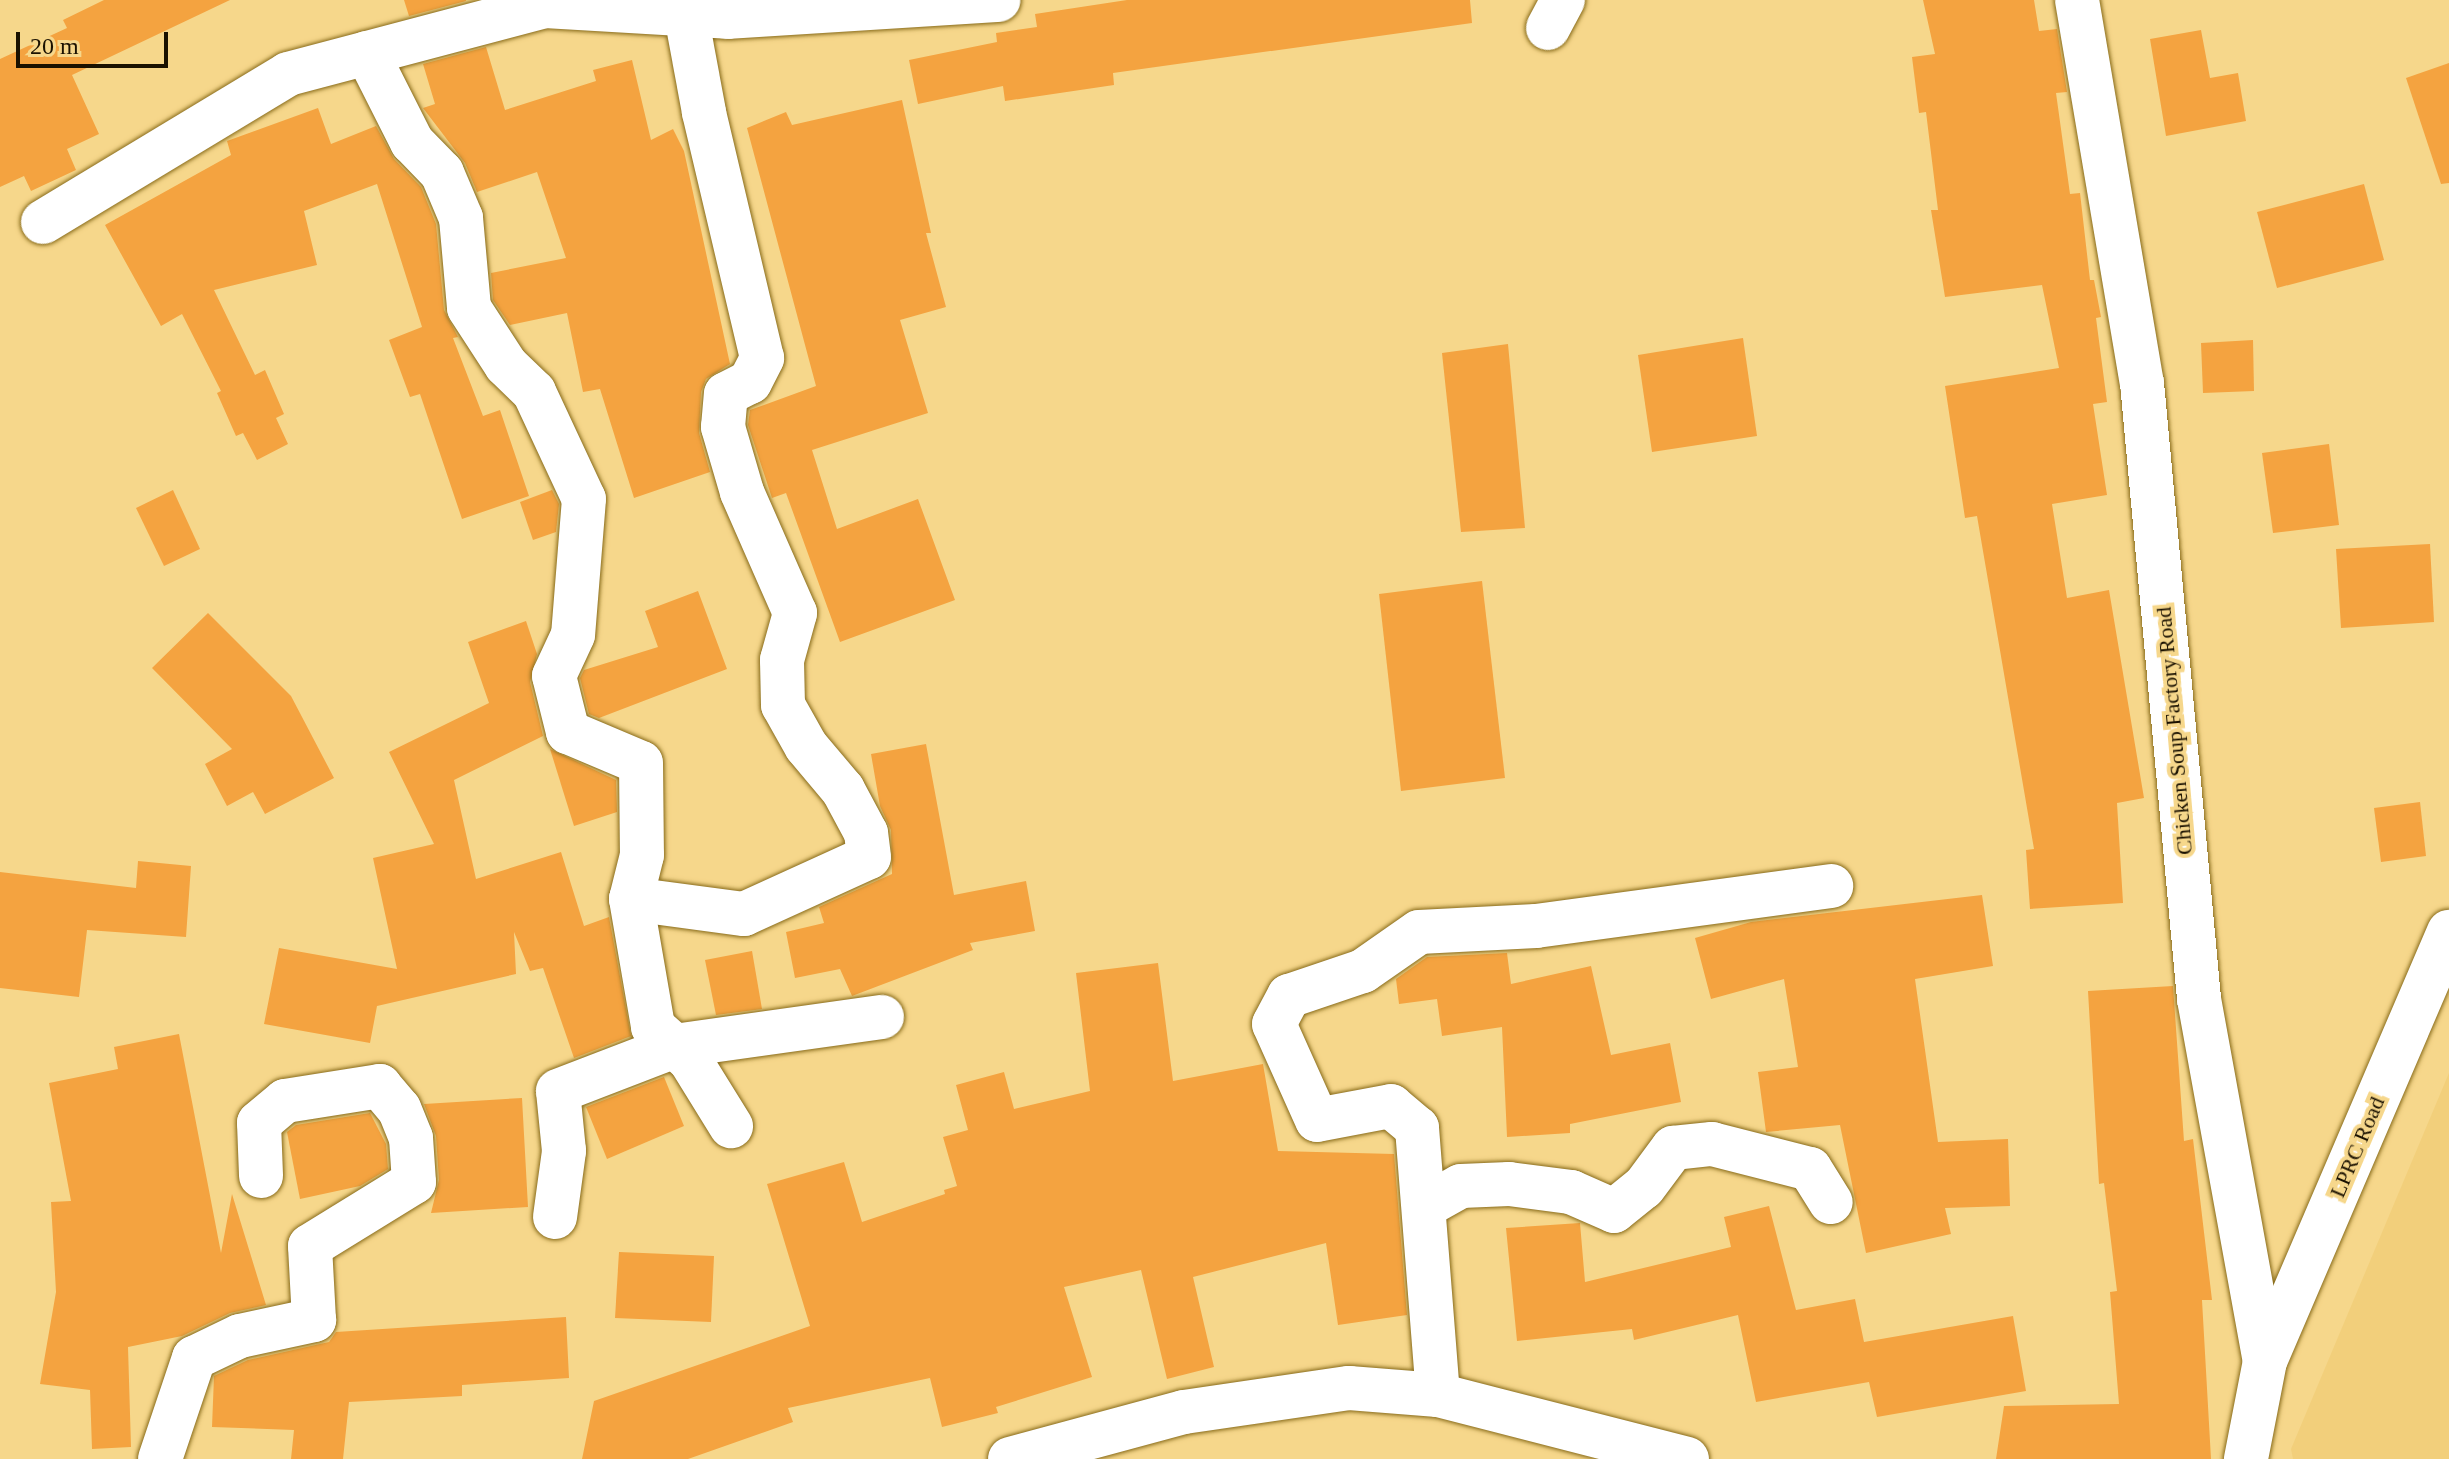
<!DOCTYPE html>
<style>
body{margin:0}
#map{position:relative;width:2449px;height:1459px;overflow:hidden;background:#f6d78b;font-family:"Times New Roman",serif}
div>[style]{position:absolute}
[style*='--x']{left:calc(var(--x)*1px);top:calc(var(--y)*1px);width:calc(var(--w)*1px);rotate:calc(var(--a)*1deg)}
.built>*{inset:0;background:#f2cf7b}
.building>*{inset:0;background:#f4a340}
.roads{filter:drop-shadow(0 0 2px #886b1a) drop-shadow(0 0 2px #886b1a)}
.street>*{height:44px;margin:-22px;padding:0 22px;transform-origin:22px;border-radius:22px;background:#fff}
span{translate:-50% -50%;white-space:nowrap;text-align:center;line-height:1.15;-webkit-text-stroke:8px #f6d78b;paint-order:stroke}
.street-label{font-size:22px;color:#1a1100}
.scale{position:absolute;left:16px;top:32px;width:152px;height:36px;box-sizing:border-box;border:4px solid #1a1100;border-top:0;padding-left:10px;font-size:24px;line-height:28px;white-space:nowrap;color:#1a1100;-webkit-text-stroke:6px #f6d78b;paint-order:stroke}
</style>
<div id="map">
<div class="built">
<i style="clip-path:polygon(2449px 1073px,2449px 1459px,2293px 1459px,2291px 1449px)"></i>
</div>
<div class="building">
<i style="clip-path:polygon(104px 0,230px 0,72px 75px,99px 134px,67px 149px,76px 170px,31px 191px,24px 176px,0 187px,0 59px,67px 28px,63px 20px)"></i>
<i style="clip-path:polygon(404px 0,466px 0,466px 1px,409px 16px)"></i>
<i style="clip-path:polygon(1127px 0,1470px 0,1472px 23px,1113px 73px,1114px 85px,1005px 101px,1003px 86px,918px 104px,909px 60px,997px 42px,996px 33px,1037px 27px,1035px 14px)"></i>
<i style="clip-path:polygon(1923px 0,2034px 0,2039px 31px,2057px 29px,2067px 92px,2056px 93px,2070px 194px,2080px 193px,2090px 280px,2094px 280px,2101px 317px,2096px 318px,2107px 402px,2093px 404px,2107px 495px,2052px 504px,2067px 598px,2109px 590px,2144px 798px,2117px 803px,2123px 903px,2030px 909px,2026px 850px,2034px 849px,1977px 516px,1965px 518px,1945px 386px,2059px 368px,2042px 285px,1945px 297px,1931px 210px,1938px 210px,1926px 112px,1919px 113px,1912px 57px,1935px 54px)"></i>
<i style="clip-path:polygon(2201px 30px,2210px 78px,2238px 73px,2246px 121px,2166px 136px,2150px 39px)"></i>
<i style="clip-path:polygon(486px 47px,505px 110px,596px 81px,593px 70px,632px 60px,651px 140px,673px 129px,684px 151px,730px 364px,706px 379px,701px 392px,699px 433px,710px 472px,634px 498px,600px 389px,583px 392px,567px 313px,510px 325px,493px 300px,491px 273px,566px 258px,537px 172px,477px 192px,465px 163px,423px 108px,435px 104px,423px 64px)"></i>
<i style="clip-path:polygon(2449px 63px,2449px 183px,2441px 184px,2406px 78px)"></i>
<i style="clip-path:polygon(902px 100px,931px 233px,926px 233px,946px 307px,900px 320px,928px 413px,812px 450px,837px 529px,918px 499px,955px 600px,840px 642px,786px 493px,772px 498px,748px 425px,750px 410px,816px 386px,747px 128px,786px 112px,792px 125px)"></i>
<i style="clip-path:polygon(318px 108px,331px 144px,376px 126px,394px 159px,421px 187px,436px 224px,444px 310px,458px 337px,453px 338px,483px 416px,500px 410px,529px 496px,462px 519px,420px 394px,410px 397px,389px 340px,422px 327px,377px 184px,304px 211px,317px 265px,214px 290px,255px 375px,265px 370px,284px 414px,276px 418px,288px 444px,257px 460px,243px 433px,236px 436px,217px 393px,221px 391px,182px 314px,161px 326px,105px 225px,231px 155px,227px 141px)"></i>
<i style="clip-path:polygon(2364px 184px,2384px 260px,2277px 288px,2257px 212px)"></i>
<i style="clip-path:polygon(1743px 338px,1757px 436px,1652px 452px,1638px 355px)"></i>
<i style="clip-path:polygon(2253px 340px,2254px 391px,2203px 393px,2201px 343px)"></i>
<i style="clip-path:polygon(1508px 344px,1525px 528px,1461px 532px,1442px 353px)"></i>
<i style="clip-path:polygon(2329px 444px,2339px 525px,2273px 533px,2262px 453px)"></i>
<i style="clip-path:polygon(173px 490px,200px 549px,164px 566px,136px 508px)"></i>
<i style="clip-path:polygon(552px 490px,559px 504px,556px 532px,533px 540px,520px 502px)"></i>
<i style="clip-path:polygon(2430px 544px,2434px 622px,2341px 628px,2336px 549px)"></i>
<i style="clip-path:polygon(1482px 581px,1505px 778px,1401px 791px,1379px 594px)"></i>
<i style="clip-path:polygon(698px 591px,727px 669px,599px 718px,589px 714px,580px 678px,584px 670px,658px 647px,645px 611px)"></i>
<i style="clip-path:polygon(208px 613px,291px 696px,334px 778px,265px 814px,253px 792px,227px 806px,205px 764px,232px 749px,152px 668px)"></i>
<i style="clip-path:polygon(526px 621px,537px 654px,530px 682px,543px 736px,454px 780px,476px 879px,561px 852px,584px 926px,609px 917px,631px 1036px,574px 1058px,543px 968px,530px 971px,514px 932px,516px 974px,377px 1006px,370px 1043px,264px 1024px,279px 948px,397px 969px,373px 858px,434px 844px,389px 752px,489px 703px,468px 642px)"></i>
<i style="clip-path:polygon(926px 744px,954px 895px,1026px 881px,1035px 931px,970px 943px,973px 950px,852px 996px,840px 969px,795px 978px,786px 932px,824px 923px,819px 907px,892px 874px,891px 830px,880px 806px,871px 754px)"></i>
<i style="clip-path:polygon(550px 749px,616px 780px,617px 812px,574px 826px)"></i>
<i style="clip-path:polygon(2420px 802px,2426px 856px,2381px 862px,2374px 808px)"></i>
<i style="clip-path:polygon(138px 861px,191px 866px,186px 937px,87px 930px,79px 997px,0 988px,0 872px,136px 888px)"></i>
<i style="clip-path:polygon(1982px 895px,1993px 966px,1915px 979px,1938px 1142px,2008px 1139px,2010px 1206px,1945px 1208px,1951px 1234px,1866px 1253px,1840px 1125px,1766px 1132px,1758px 1072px,1798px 1067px,1784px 979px,1711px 999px,1695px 938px,1751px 922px)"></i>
<i style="clip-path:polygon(752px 951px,762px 1009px,716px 1015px,705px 960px)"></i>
<i style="clip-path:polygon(1507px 953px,1511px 984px,1591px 966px,1611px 1055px,1670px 1043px,1681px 1102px,1570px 1124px,1570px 1133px,1507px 1137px,1502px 1027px,1442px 1036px,1437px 999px,1399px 1004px,1396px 979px,1427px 957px)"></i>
<i style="clip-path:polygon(1158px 963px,1173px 1081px,1263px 1064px,1278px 1151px,1394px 1154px,1407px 1315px,1338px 1325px,1326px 1243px,1193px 1277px,1214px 1367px,1167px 1379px,1141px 1270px,1064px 1287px,1092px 1377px,996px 1407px,998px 1413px,942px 1427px,930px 1378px,788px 1408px,793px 1422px,688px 1459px,582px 1459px,594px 1401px,810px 1326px,767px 1184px,844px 1162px,862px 1222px,945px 1194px,944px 1190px,957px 1186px,943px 1137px,968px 1130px,956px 1085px,1004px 1072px,1014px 1109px,1090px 1091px,1076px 973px)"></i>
<i style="clip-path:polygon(2173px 986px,2184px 1141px,2193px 1139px,2212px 1300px,2202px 1300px,2211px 1459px,1996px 1459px,2004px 1406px,2119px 1404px,2110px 1292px,2117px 1291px,2104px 1183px,2099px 1184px,2088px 991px)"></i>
<i style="clip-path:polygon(179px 1034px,221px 1253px,232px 1194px,266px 1305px,230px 1313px,182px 1336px,128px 1347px,131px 1447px,92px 1449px,90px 1390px,40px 1384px,56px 1292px,51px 1202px,71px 1201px,49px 1083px,118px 1069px,114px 1047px)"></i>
<i style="clip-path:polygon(664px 1077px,684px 1126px,607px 1159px,586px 1107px)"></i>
<i style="clip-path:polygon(522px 1098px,528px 1207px,431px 1213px,439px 1180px,436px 1136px,424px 1104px)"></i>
<i style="clip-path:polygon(370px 1113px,386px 1144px,388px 1169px,360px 1186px,300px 1199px,287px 1132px,296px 1125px)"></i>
<i style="clip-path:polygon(1769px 1206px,1796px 1310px,1855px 1299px,1864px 1342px,2013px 1316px,2026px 1391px,1877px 1417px,1869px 1382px,1756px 1402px,1738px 1315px,1634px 1340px,1632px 1329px,1517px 1341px,1506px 1228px,1580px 1223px,1585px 1282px,1731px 1247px,1724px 1217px)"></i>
<i style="clip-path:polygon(619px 1252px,714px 1256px,711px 1322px,615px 1318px)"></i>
<i style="clip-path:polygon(566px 1317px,569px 1378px,462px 1385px,462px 1396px,349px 1402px,343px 1459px,291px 1459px,294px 1430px,212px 1427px,214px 1376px,248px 1360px,329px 1342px,336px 1332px)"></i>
</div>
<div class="roads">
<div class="street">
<i style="--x:2077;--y:0;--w:388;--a:80.4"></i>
<i style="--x:2142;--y:383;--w:619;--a:84.71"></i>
<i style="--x:2199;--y:999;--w:368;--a:79.7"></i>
<i style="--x:2265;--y:1361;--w:100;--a:101"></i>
<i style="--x:1548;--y:28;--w:32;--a:-62"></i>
<i style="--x:367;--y:53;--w:100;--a:63.2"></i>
<i style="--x:412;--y:142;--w:43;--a:45.9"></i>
<i style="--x:442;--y:173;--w:49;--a:67.1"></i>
<i style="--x:461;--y:218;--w:90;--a:84.9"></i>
<i style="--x:469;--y:308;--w:68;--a:57"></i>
<i style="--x:506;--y:365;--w:39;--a:44"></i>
<i style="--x:534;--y:392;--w:118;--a:65"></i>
<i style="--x:584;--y:499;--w:136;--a:94.6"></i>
<i style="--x:573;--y:635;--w:45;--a:114.9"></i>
<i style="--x:554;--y:676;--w:58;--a:76"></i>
<i style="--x:568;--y:732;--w:79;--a:23"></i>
<i style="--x:641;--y:763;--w:92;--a:89.4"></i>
<i style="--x:642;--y:855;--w:45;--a:104"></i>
<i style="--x:631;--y:899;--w:130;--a:80.2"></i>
<i style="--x:653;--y:1027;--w:50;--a:41.7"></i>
<i style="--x:690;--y:1060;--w:78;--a:58.2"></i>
<i style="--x:43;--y:222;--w:286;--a:-31.1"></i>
<i style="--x:288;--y:74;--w:266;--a:-14.8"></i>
<i style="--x:545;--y:6;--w:183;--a:3.4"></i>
<i style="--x:728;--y:17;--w:271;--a:-3.6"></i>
<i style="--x:631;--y:899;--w:114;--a:7.6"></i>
<i style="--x:744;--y:914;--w:137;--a:-24.5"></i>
<i style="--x:869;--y:857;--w:24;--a:-97"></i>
<i style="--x:866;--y:833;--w:49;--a:-118.1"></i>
<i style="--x:843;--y:790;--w:57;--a:-130.1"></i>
<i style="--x:806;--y:746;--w:47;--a:-119.3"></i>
<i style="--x:783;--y:705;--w:45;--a:-91.3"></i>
<i style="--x:782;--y:660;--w:49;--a:-74.5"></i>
<i style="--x:795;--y:613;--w:132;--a:-113.7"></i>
<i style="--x:742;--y:492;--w:68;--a:-106.3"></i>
<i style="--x:723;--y:427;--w:33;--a:-85"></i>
<i style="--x:726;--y:394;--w:27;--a:-27"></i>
<i style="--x:750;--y:382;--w:27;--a:-63"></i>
<i style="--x:762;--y:358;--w:253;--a:-103.3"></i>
<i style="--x:704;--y:112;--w:99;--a:-100.5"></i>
<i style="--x:1425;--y:1206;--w:41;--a:-29.1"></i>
<i style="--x:1461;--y:1186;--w:48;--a:-2.4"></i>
<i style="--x:1509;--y:1184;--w:63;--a:7.4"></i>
<i style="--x:1571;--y:1192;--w:47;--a:23.8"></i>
<i style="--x:1614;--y:1211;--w:38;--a:-39"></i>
<i style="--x:1644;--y:1187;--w:49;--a:-53.4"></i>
<i style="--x:1673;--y:1148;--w:39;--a:-6"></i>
<i style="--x:1712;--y:1144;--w:101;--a:14.3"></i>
<i style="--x:1810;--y:1169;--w:39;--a:58"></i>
<i style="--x:555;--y:1217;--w:67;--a:-82.2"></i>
<i style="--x:564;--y:1151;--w:60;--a:-95.7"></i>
<i style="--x:558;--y:1091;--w:125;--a:-21"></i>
<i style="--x:675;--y:1046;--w:209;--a:-8"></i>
<i style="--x:2265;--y:1361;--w:467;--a:-66.8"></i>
<i style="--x:1438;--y:1395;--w:268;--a:-94.5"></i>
<i style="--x:1417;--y:1128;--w:34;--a:-140"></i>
<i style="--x:1391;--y:1106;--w:75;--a:169.3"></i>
<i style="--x:1317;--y:1120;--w:105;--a:-114.1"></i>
<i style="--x:1274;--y:1024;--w:32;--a:-62"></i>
<i style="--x:1289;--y:996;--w:78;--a:-18.7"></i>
<i style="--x:1363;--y:971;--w:68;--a:-34.9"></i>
<i style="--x:1419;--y:932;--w:117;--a:-2.9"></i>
<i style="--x:1536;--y:926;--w:298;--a:-7.7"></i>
<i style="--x:160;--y:1459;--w:107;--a:-71.4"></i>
<i style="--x:194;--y:1358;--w:51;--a:-25.6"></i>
<i style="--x:240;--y:1336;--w:76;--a:-12.2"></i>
<i style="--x:314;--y:1320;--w:74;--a:-93.1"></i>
<i style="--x:310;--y:1246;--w:122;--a:-31.6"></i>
<i style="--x:414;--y:1182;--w:44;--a:-93.9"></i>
<i style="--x:411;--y:1138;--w:31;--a:-112"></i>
<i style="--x:399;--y:1109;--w:30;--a:-130"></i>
<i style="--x:380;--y:1086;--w:96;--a:171"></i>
<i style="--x:285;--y:1101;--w:34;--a:140"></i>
<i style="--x:259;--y:1123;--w:53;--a:87.8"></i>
<i style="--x:1010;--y:1459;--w:180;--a:-15.1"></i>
<i style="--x:1184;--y:1412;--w:167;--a:-8.3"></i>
<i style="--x:1349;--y:1388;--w:89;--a:4.5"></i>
<i style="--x:1438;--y:1395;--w:257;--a:14.4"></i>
</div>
</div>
<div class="street-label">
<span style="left:2174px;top:731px;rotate:-95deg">Chicken Soup Factory Road</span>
<span style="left:2357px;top:1147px;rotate:-67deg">LPRC Road</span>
</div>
<div class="scale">20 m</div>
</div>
